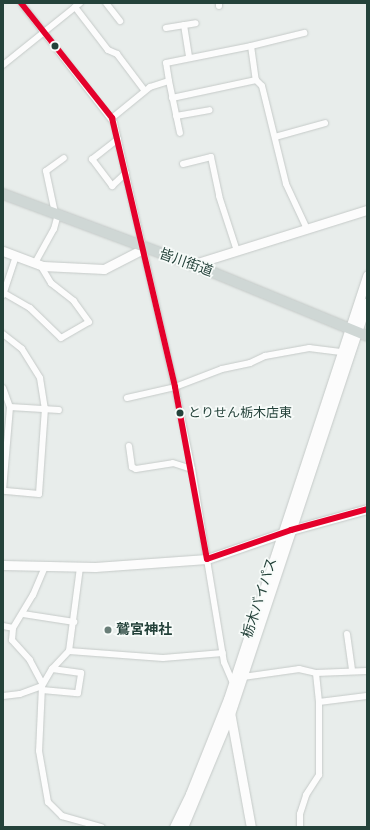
<!DOCTYPE html>
<meta charset="utf-8">
<style>
body{margin:0}
#map{position:relative;width:370px;height:830px;overflow:hidden;background:#e8edeb;font-family:"Source Sans 3","Noto Sans JP",sans-serif}
div>[style]{position:absolute}
[style*='--x']{left:calc(var(--x)*1px);top:calc(var(--y)*1px);width:calc(var(--w)*1px);rotate:calc(var(--a)*1deg)}
.roads{filter:drop-shadow(0 0 1px #c5cac8) drop-shadow(0 0 1px #c5cac8)}
.street>*{height:6px;margin:-3px;padding:0 3px;transform-origin:3px;border-radius:3px;background:#fcfcfc}
.secondary>*{height:9px;margin:-4.5px;padding:0 4.5px;transform-origin:4.5px;border-radius:4.5px;background:#fcfcfc}
.primary>*{height:10px;margin:-5px;padding:0 5px;transform-origin:5px;border-radius:5px;background:#cfd7d5}
.bus-1>*{height:6px;margin:-3px;padding:0 3px;transform-origin:3px;border-radius:3px;background:#e4002b}
.dots>*{width:11px;height:11px;translate:-50% -50%;box-sizing:border-box;border:2px solid #f7fbf9;border-radius:50%}
span{translate:-50% -50%;white-space:nowrap;text-align:center;line-height:1.15;-webkit-text-stroke:3.5px #f7fbf9;paint-order:stroke}
.bus-label{font-size:13px;color:#24423a}
.left{translate:0 -50%;text-align:left}
.street-label{font-size:14px;color:#24423a}
.poi-label{font-size:14px;color:#24423a;font-weight:700}
.frame{position:absolute;inset:0;border:4px solid #24423a;pointer-events:none}
</style>
<div id="map">
<div class="roads">
<div class="street">
<i style="--x:21;--y:3;--w:152;--a:52.2"></i>
<i style="--x:114;--y:123;--w:271;--a:77"></i>
<i style="--x:175;--y:387;--w:84;--a:78.3"></i>
<i style="--x:192;--y:469;--w:196;--a:80.6"></i>
<i style="--x:224;--y:662;--w:26;--a:67"></i>
<i style="--x:106;--y:3;--w:23;--a:52"></i>
<i style="--x:219;--y:3;--w:3;--a:90"></i>
<i style="--x:75;--y:7;--w:54;--a:52.5"></i>
<i style="--x:108;--y:50;--w:10;--a:24"></i>
<i style="--x:117;--y:54;--w:46;--a:52.9"></i>
<i style="--x:184;--y:25;--w:31;--a:81"></i>
<i style="--x:166;--y:28;--w:30;--a:-9"></i>
<i style="--x:251;--y:46;--w:55;--a:-13.8"></i>
<i style="--x:3;--y:65;--w:99;--a:-38.8"></i>
<i style="--x:169;--y:81;--w:53;--a:78.1"></i>
<i style="--x:172;--y:98;--w:86;--a:-12.1"></i>
<i style="--x:176;--y:116;--w:34;--a:-10"></i>
<i style="--x:112;--y:118;--w:49;--a:-39.2"></i>
<i style="--x:150;--y:87;--w:20;--a:-18"></i>
<i style="--x:169;--y:81;--w:18;--a:-99"></i>
<i style="--x:166;--y:63;--w:87;--a:-11.3"></i>
<i style="--x:251;--y:46;--w:34;--a:82"></i>
<i style="--x:256;--y:80;--w:8;--a:45"></i>
<i style="--x:262;--y:86;--w:101;--a:76.2"></i>
<i style="--x:286;--y:184;--w:50;--a:65"></i>
<i style="--x:275;--y:137;--w:52;--a:-15.6"></i>
<i style="--x:118;--y:139;--w:33;--a:142"></i>
<i style="--x:92;--y:159;--w:34;--a:53"></i>
<i style="--x:112;--y:186;--w:19;--a:-43"></i>
<i style="--x:183;--y:164;--w:29;--a:-14"></i>
<i style="--x:211;--y:157;--w:40;--a:78"></i>
<i style="--x:219;--y:196;--w:58;--a:71.9"></i>
<i style="--x:55;--y:213;--w:43;--a:-102.1"></i>
<i style="--x:46;--y:171;--w:22;--a:-36"></i>
<i style="--x:35;--y:263;--w:39;--a:-61"></i>
<i style="--x:54;--y:229;--w:16;--a:-75"></i>
<i style="--x:4;--y:293;--w:30;--a:30"></i>
<i style="--x:30;--y:308;--w:43;--a:44.1"></i>
<i style="--x:61;--y:338;--w:32;--a:-30"></i>
<i style="--x:89;--y:322;--w:26;--a:-126"></i>
<i style="--x:74;--y:301;--w:29;--a:-142"></i>
<i style="--x:51;--y:283;--w:21;--a:-121"></i>
<i style="--x:3;--y:295;--w:41;--a:-71.6"></i>
<i style="--x:3;--y:334;--w:24;--a:38"></i>
<i style="--x:22;--y:349;--w:34;--a:58"></i>
<i style="--x:40;--y:378;--w:30;--a:81"></i>
<i style="--x:45;--y:408;--w:86;--a:94"></i>
<i style="--x:39;--y:494;--w:36;--a:-175"></i>
<i style="--x:3;--y:388;--w:20;--a:70"></i>
<i style="--x:10;--y:407;--w:83;--a:94.8"></i>
<i style="--x:127;--y:398;--w:49;--a:-12.9"></i>
<i style="--x:175;--y:387;--w:50;--a:-21"></i>
<i style="--x:222;--y:369;--w:29;--a:-12"></i>
<i style="--x:250;--y:363;--w:17;--a:-25"></i>
<i style="--x:265;--y:356;--w:45;--a:-10.3"></i>
<i style="--x:309;--y:348;--w:32;--a:7"></i>
<i style="--x:10;--y:407;--w:49;--a:3.5"></i>
<i style="--x:129;--y:446;--w:21;--a:82"></i>
<i style="--x:132;--y:467;--w:4;--a:27"></i>
<i style="--x:136;--y:469;--w:37;--a:-9"></i>
<i style="--x:173;--y:463;--w:20;--a:18"></i>
<i style="--x:23;--y:614;--w:52;--a:8.9"></i>
<i style="--x:3;--y:626;--w:10;--a:11"></i>
<i style="--x:347;--y:634;--w:37;--a:82"></i>
<i style="--x:69;--y:651;--w:94;--a:4.3"></i>
<i style="--x:163;--y:658;--w:60;--a:-4.8"></i>
<i style="--x:243;--y:677;--w:57;--a:-8.1"></i>
<i style="--x:299;--y:669;--w:17;--a:13"></i>
<i style="--x:316;--y:673;--w:51;--a:-2.2"></i>
<i style="--x:42;--y:683;--w:26;--a:-118"></i>
<i style="--x:30;--y:660;--w:27;--a:-132"></i>
<i style="--x:12;--y:640;--w:12;--a:-85"></i>
<i style="--x:13;--y:628;--w:39;--a:-59"></i>
<i style="--x:33;--y:595;--w:30;--a:-67"></i>
<i style="--x:42;--y:686;--w:65;--a:92.6"></i>
<i style="--x:39;--y:751;--w:52;--a:80"></i>
<i style="--x:48;--y:802;--w:20;--a:45"></i>
<i style="--x:62;--y:816;--w:41;--a:15.8"></i>
<i style="--x:42;--y:690;--w:36;--a:5"></i>
<i style="--x:78;--y:693;--w:20;--a:-81"></i>
<i style="--x:81;--y:673;--w:29;--a:-172"></i>
<i style="--x:3;--y:696;--w:17;--a:-7"></i>
<i style="--x:20;--y:694;--w:23;--a:-20"></i>
<i style="--x:42;--y:686;--w:20;--a:-60"></i>
<i style="--x:52;--y:669;--w:25;--a:-47"></i>
<i style="--x:69;--y:651;--w:85;--a:-82.5"></i>
<i style="--x:319;--y:702;--w:48;--a:-7.1"></i>
<i style="--x:300;--y:827;--w:13;--a:-90"></i>
<i style="--x:300;--y:814;--w:20;--a:-72"></i>
<i style="--x:306;--y:795;--w:24;--a:-57"></i>
<i style="--x:319;--y:775;--w:73;--a:-90"></i>
<i style="--x:319;--y:702;--w:29;--a:-96"></i>
</div>
<div class="secondary">
<i style="--x:3;--y:251;--w:43;--a:20.6"></i>
<i style="--x:43;--y:266;--w:61;--a:2.8"></i>
<i style="--x:104;--y:269;--w:46;--a:-27.1"></i>
<i style="--x:191;--y:265;--w:184;--a:-17.4"></i>
<i style="--x:3;--y:565;--w:92;--a:1.2"></i>
<i style="--x:95;--y:567;--w:112;--a:-4.1"></i>
<i style="--x:207;--y:559;--w:89;--a:-19"></i>
<i style="--x:291;--y:530;--w:79;--a:-15.4"></i>
<i style="--x:230;--y:712;--w:117;--a:79.7"></i>
<i style="--x:174;--y:827;--w:37;--a:-64"></i>
<i style="--x:190;--y:794;--w:102;--a:-68.2"></i>
<i style="--x:228;--y:699;--w:446;--a:-71.8"></i>
<i style="--x:183;--y:827;--w:122;--a:-67.4"></i>
<i style="--x:230;--y:714;--w:434;--a:-71.6"></i>
</div>
<div class="primary">
<i style="--x:3;--y:194;--w:223;--a:20.5"></i>
<i style="--x:212;--y:272;--w:168;--a:22.4"></i>
</div>
</div>
<div class="bus-1">
<i style="--x:21;--y:3;--w:147;--a:51.6"></i>
<i style="--x:112;--y:118;--w:276;--a:76.8"></i>
<i style="--x:175;--y:387;--w:175;--a:79.5"></i>
<i style="--x:207;--y:559;--w:89;--a:-19"></i>
<i style="--x:291;--y:530;--w:79;--a:-15.4"></i>
</div>
<div class="dots">
<i style="left:55px;top:46px;background:#24423a"></i>
<i style="left:180px;top:413px;background:#24423a"></i>
<i style="left:108px;top:630px;background:#697e78"></i>
</div>
<div class="bus-label">
<span class="left" style="left:188px;top:413px">とりせん栃木店東</span>
</div>
<div class="street-label">
<span style="left:186px;top:263px;rotate:20deg">皆川街道</span>
<span style="left:260px;top:598px;rotate:-72deg">栃木バイパス</span>
</div>
<div class="poi-label">
<span class="left" style="left:116px;top:630px">鷲宮神社</span>
</div>
<div class="frame"></div>
</div>
